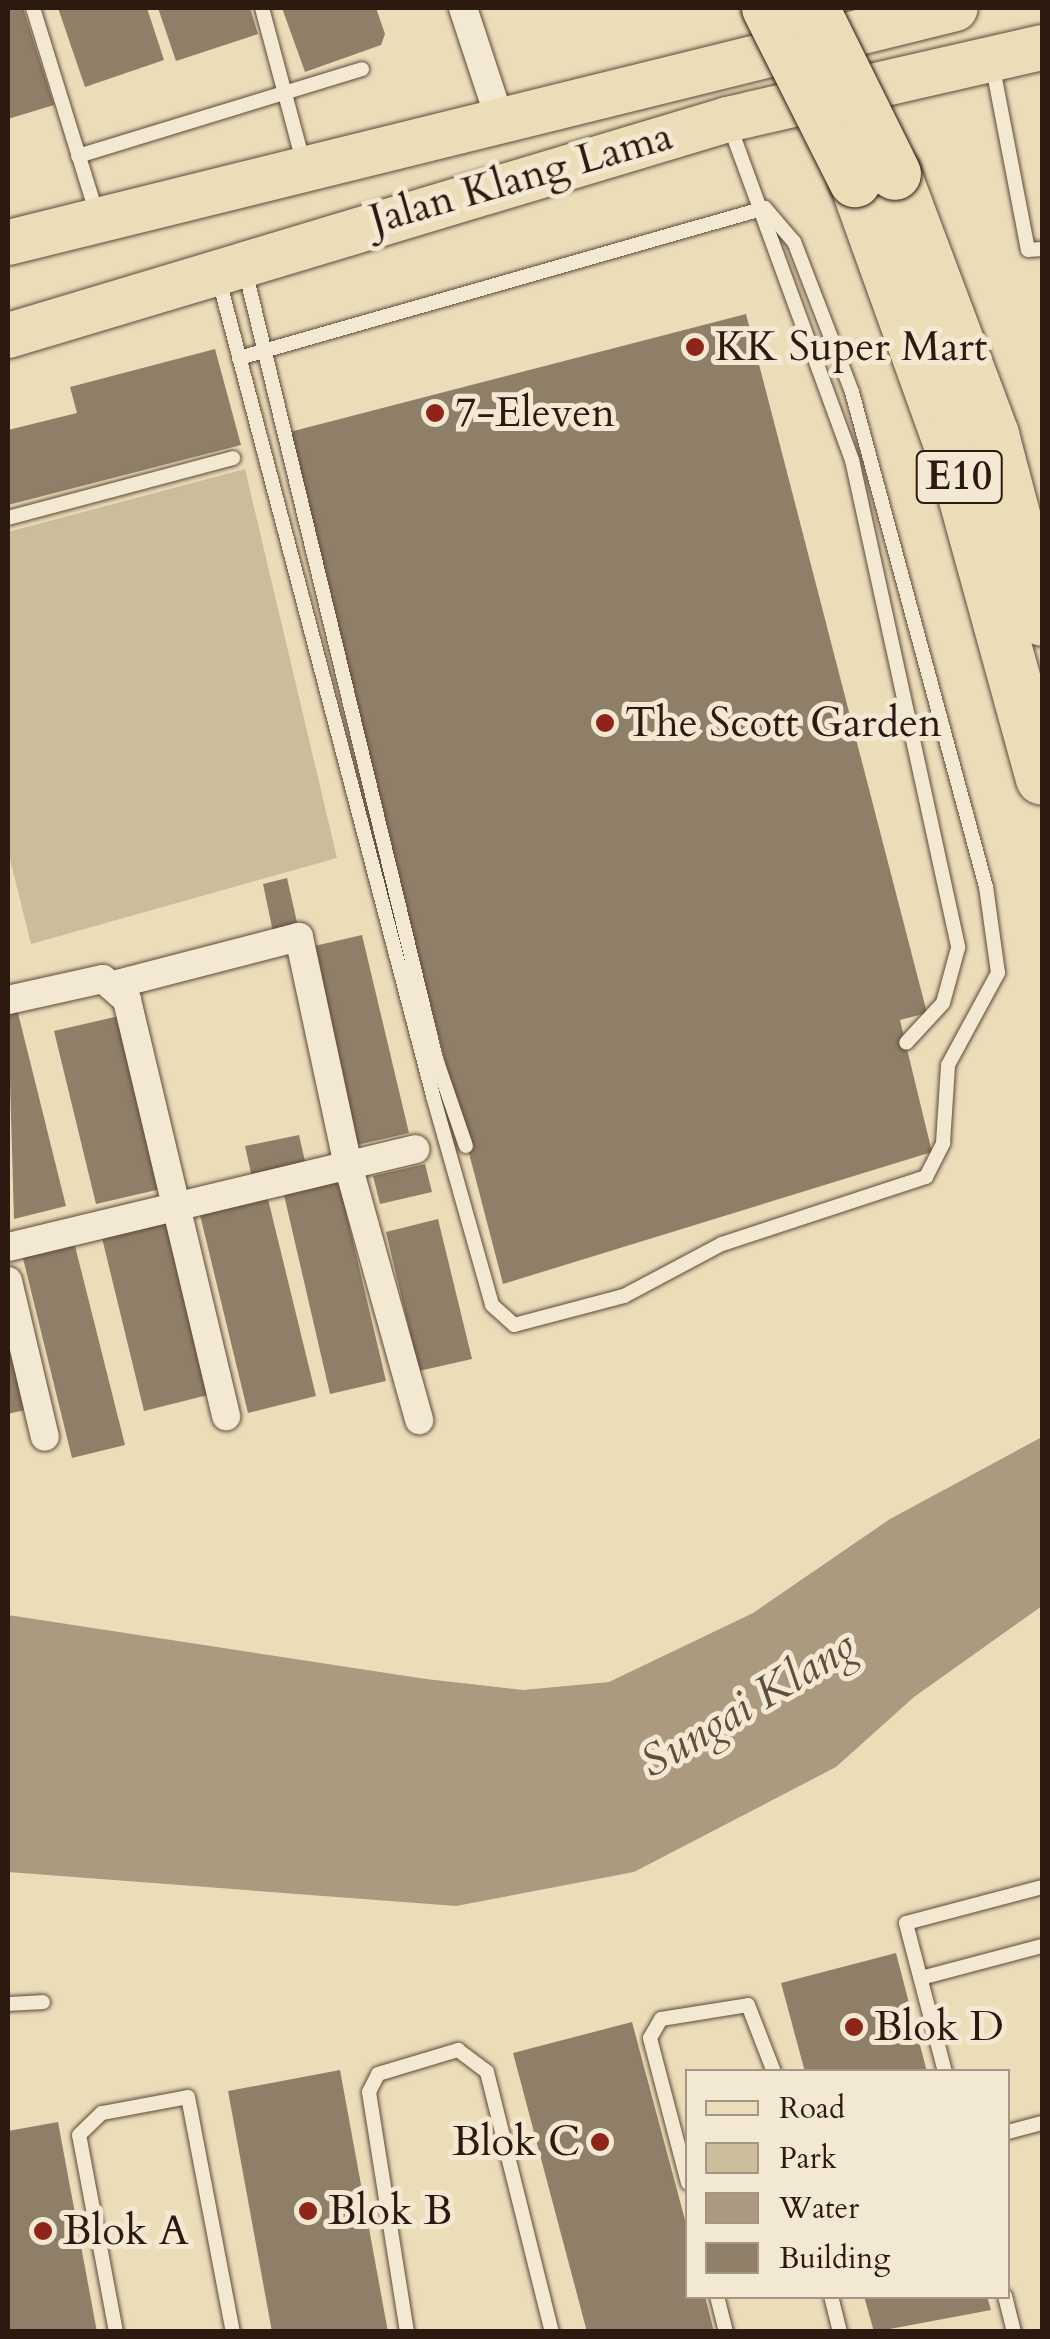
<!DOCTYPE html>
<style>
body{margin:0}
#map{position:relative;width:1050px;height:2339px;overflow:hidden;background:#ecddb9;font-family:Cardo,serif}
div>[style]{position:absolute}
[style*='--x']{left:calc(var(--x)*1px);top:calc(var(--y)*1px);width:calc(var(--w)*1px);rotate:calc(var(--a)*1deg)}
.green>*{inset:0;background:#cbbc9c}
.water>*{inset:0;background:#ab9a80}
.building>*{inset:0;background:#907f68}
.roads{filter:drop-shadow(0 0 2px #5c4a3a) drop-shadow(0 0 2px #5c4a3a)}
.service>*{height:14px;margin:-7px;padding:0 7px;transform-origin:7px;border-radius:7px;background:#f3e9d2}
.minor>*{height:28px;margin:-14px;padding:0 14px;transform-origin:14px;border-radius:14px;background:#f3e9d2}
.primary>*{height:45px;margin:-22.5px;padding:0 22.5px;transform-origin:22.5px;border-radius:22.5px;background:#ecddb9}
.motorway>*{height:52px;margin:-26px;padding:0 26px;transform-origin:26px;border-radius:26px;background:#ecddb9}
.bridges{filter:drop-shadow(0 0 2px #2c1910) drop-shadow(0 0 2px #2c1910)}
.motorway-bridge>*{height:52px;margin:-26px;padding:0 26px;transform-origin:26px;border-radius:26px;background:#ecddb9}
.dots>*{width:28px;height:28px;translate:-50% -50%;box-sizing:border-box;border:5px solid #f3e9d2;border-radius:50%}
span{translate:-50% -50%;white-space:nowrap;text-align:center;line-height:1.15;-webkit-text-stroke:10px #f3e9d2;paint-order:stroke}
.shield-label span{padding:2px 8px;background:#f3e9d2;border:2px solid;border-radius:8px;-webkit-text-stroke-width:0}
.shield-label{font-size:40px;color:#2c1910;font-weight:700}
.street-label{font-size:42px;color:#2c1910}
.poi-label{font-size:42px;color:#2c1910}
.left{translate:0 -50%;text-align:left}
.right{translate:-100% -50%;text-align:right}
.water-label{font-size:45px;color:#5f4d3d;font-style:italic}
.frame{position:absolute;inset:0;border:10px solid #2c1910;pointer-events:none}
.legend{position:absolute;left:685px;top:2069px;width:325px;height:230px;box-sizing:border-box;background:#f3e9d2;border:2px solid #a39684;margin:0;padding:12px 18px;list-style:none;font-size:30px;color:#2c1910}
.legend li{display:flex;align-items:center;gap:20px;height:50px}
.legend b{width:50px;border:2px solid #a39684}
</style>
<div id="map">
<div class="green">
<i style="clip-path:polygon(245px 469px,337px 858px,31px 944px,8px 851px,8px 532px)"></i>
</div>
<div class="water">
<i style="clip-path:polygon(1042px 1437px,1042px 1606px,914px 1697px,836px 1767px,634px 1872px,456px 1906px,8px 1872px,8px 1615px,426px 1679px,523px 1690px,609px 1682px,753px 1613px,890px 1519px)"></i>
</div>
<div class="building">
<i style="clip-path:polygon(8px 8px,23px 8px,54px 105px,8px 119px)"></i>
<i style="clip-path:polygon(58px 8px,147px 8px,164px 60px,85px 87px)"></i>
<i style="clip-path:polygon(158px 8px,250px 8px,258px 34px,176px 61px)"></i>
<i style="clip-path:polygon(282px 8px,376px 8px,385px 34px,381px 45px,305px 72px)"></i>
<i style="clip-path:polygon(746px 314px,927px 1013px,900px 1020px,932px 1152px,503px 1284px,282px 434px)"></i>
<i style="clip-path:polygon(215px 349px,241px 445px,8px 505px,8px 430px,77px 413px,70px 387px)"></i>
<i style="clip-path:polygon(287px 878px,299px 931px,274px 937px,263px 884px)"></i>
<i style="clip-path:polygon(362px 935px,409px 1133px,357px 1145px,310px 947px)"></i>
<i style="clip-path:polygon(17px 1009px,66px 1206px,14px 1219px,8px 1012px)"></i>
<i style="clip-path:polygon(119px 1016px,161px 1189px,96px 1204px,54px 1031px)"></i>
<i style="clip-path:polygon(299px 1135px,307px 1170px,253px 1182px,245px 1146px)"></i>
<i style="clip-path:polygon(425px 1164px,432px 1192px,380px 1204px,373px 1176px)"></i>
<i style="clip-path:polygon(339px 1182px,386px 1381px,330px 1394px,284px 1195px)"></i>
<i style="clip-path:polygon(268px 1199px,316px 1396px,248px 1413px,200px 1215px)"></i>
<i style="clip-path:polygon(438px 1219px,472px 1359px,419px 1371px,386px 1232px)"></i>
<i style="clip-path:polygon(171px 1221px,212px 1394px,144px 1411px,102px 1238px)"></i>
<i style="clip-path:polygon(74px 1242px,125px 1445px,72px 1458px,22px 1254px)"></i>
<i style="clip-path:polygon(12px 1341px,29px 1409px,8px 1414px,8px 1342px)"></i>
<i style="clip-path:polygon(896px 1953px,927px 2072px,805px 2072px,781px 1983px)"></i>
<i style="clip-path:polygon(632px 2022px,688px 2231px,688px 2296px,705px 2296px,714px 2332px,587px 2332px,513px 2053px)"></i>
<i style="clip-path:polygon(340px 2070px,388px 2332px,272px 2332px,228px 2091px)"></i>
<i style="clip-path:polygon(58px 2122px,97px 2332px,8px 2332px,8px 2131px)"></i>
<i style="clip-path:polygon(864px 2296px,987px 2296px,991px 2310px,874px 2332px)"></i>
</div>
<div class="roads">
<div class="service">
<i style="--x:33;--y:8;--w:214;--a:72.8"></i>
<i style="--x:262;--y:8;--w:158;--a:75"></i>
<i style="--x:992;--y:63;--w:190;--a:79.1"></i>
<i style="--x:1028;--y:250;--w:14;--a:-4"></i>
<i style="--x:729;--y:124;--w:358;--a:69.9"></i>
<i style="--x:852;--y:460;--w:499;--a:77.7"></i>
<i style="--x:958;--y:948;--w:57;--a:105.3"></i>
<i style="--x:943;--y:1003;--w:54;--a:132.8"></i>
<i style="--x:78;--y:156;--w:297;--a:-17"></i>
<i style="--x:245;--y:270;--w:812;--a:76.39"></i>
<i style="--x:436;--y:1059;--w:92;--a:71"></i>
<i style="--x:219;--y:280;--w:844;--a:75.3"></i>
<i style="--x:433;--y:1096;--w:217;--a:74.2"></i>
<i style="--x:492;--y:1305;--w:30;--a:42"></i>
<i style="--x:514;--y:1325;--w:114;--a:-14.8"></i>
<i style="--x:624;--y:1296;--w:111;--a:-28"></i>
<i style="--x:722;--y:1244;--w:215;--a:-18.2"></i>
<i style="--x:926;--y:1177;--w:38;--a:-63"></i>
<i style="--x:943;--y:1143;--w:78;--a:-86.3"></i>
<i style="--x:948;--y:1065;--w:105;--a:-61.5"></i>
<i style="--x:998;--y:973;--w:87;--a:-97.9"></i>
<i style="--x:986;--y:887;--w:513;--a:-105.15"></i>
<i style="--x:852;--y:392;--w:161;--a:-111.1"></i>
<i style="--x:794;--y:242;--w:45;--a:-130.5"></i>
<i style="--x:239;--y:358;--w:547;--a:-15.92"></i>
<i style="--x:8;--y:518;--w:233;--a:-14.9"></i>
<i style="--x:921;--y:1978;--w:125;--a:-14.8"></i>
<i style="--x:8;--y:2004;--w:35;--a:-3"></i>
<i style="--x:945;--y:2072;--w:154;--a:-104.7"></i>
<i style="--x:906;--y:1923;--w:141;--a:-14.8"></i>
<i style="--x:1008;--y:2132;--w:35;--a:-15"></i>
<i style="--x:688;--y:2183;--w:150;--a:-104.7"></i>
<i style="--x:650;--y:2038;--w:22;--a:-60"></i>
<i style="--x:661;--y:2019;--w:88;--a:-9.1"></i>
<i style="--x:748;--y:2005;--w:72;--a:68.8"></i>
<i style="--x:717;--y:2296;--w:37;--a:76"></i>
<i style="--x:831;--y:2296;--w:37;--a:76"></i>
<i style="--x:1005;--y:2296;--w:37;--a:76"></i>
<i style="--x:116;--y:2332;--w:200;--a:-100.6"></i>
<i style="--x:79;--y:2135;--w:32;--a:-44"></i>
<i style="--x:102;--y:2113;--w:87;--a:-10.5"></i>
<i style="--x:188;--y:2097;--w:239;--a:79.2"></i>
<i style="--x:407;--y:2332;--w:243;--a:-99"></i>
<i style="--x:369;--y:2092;--w:20;--a:-63"></i>
<i style="--x:378;--y:2074;--w:84;--a:-16.7"></i>
<i style="--x:458;--y:2050;--w:36;--a:37"></i>
<i style="--x:487;--y:2072;--w:268;--a:76"></i>
</div>
<div class="minor">
<i style="--x:463;--y:8;--w:118;--a:71.7"></i>
<i style="--x:117;--y:984;--w:188;--a:-14.5"></i>
<i style="--x:299;--y:937;--w:233;--a:77.9"></i>
<i style="--x:348;--y:1165;--w:265;--a:74.4"></i>
<i style="--x:8;--y:1000;--w:97;--a:-12.5"></i>
<i style="--x:103;--y:979;--w:32;--a:41"></i>
<i style="--x:127;--y:1000;--w:428;--a:76.6"></i>
<i style="--x:8;--y:1247;--w:419;--a:-13.5"></i>
<i style="--x:8;--y:1281;--w:160;--a:76.7"></i>
</div>
<div class="primary">
<i style="--x:8;--y:242;--w:975;--a:-13.88"></i>
<i style="--x:8;--y:335;--w:751;--a:-16.72"></i>
<i style="--x:727;--y:119;--w:323;--a:-12.9"></i>
</div>
<div class="motorway">
<i style="--x:895;--y:174;--w:279;--a:69.4"></i>
<i style="--x:993;--y:435;--w:191;--a:75.2"></i>
<i style="--x:855;--y:181;--w:281;--a:70.2"></i>
<i style="--x:950;--y:445;--w:346;--a:74.6"></i>
</div>
</div>
<div class="bridges">
<div class="motorway-bridge">
<i style="--x:768;--y:8;--w:194;--a:63.3"></i>
<i style="--x:813;--y:8;--w:185;--a:63.7"></i>
</div>
</div>
<div class="dots">
<i style="left:695px;top:347px;background:#8f2418"></i>
<i style="left:435px;top:413px;background:#8f2418"></i>
<i style="left:605px;top:723px;background:#8f2418"></i>
<i style="left:854px;top:2027px;background:#8f2418"></i>
<i style="left:600px;top:2142px;background:#8f2418"></i>
<i style="left:308px;top:2211px;background:#8f2418"></i>
<i style="left:43px;top:2231px;background:#8f2418"></i>
</div>
<div class="shield-label">
<span style="left:959px;top:477px">E10</span>
</div>
<div class="street-label">
<span style="left:521px;top:178px;rotate:-16deg">Jalan Klang Lama</span>
</div>
<div class="poi-label">
<span class="left" style="left:715px;top:347px">KK Super Mart</span>
<span class="left" style="left:455px;top:413px">7-Eleven</span>
<span class="left" style="left:625px;top:723px">The Scott Garden</span>
<span class="left" style="left:874px;top:2027px">Blok D</span>
<span class="right" style="left:580px;top:2142px">Blok C</span>
<span class="left" style="left:328px;top:2211px">Blok B</span>
<span class="left" style="left:63px;top:2231px">Blok A</span>
</div>
<div class="water-label">
<span style="left:748px;top:1704px;rotate:-31deg">Sungai Klang</span>
</div>
<div class="frame"></div>
<ul class="legend">
<li><b style="height:12px;background:#ecddb9"></b>Road</li>
<li><b style="height:28px;background:#cbbc9c"></b>Park</li>
<li><b style="height:28px;background:#ab9a80"></b>Water</li>
<li><b style="height:28px;background:#907f68"></b>Building</li>
</ul>
</div>
